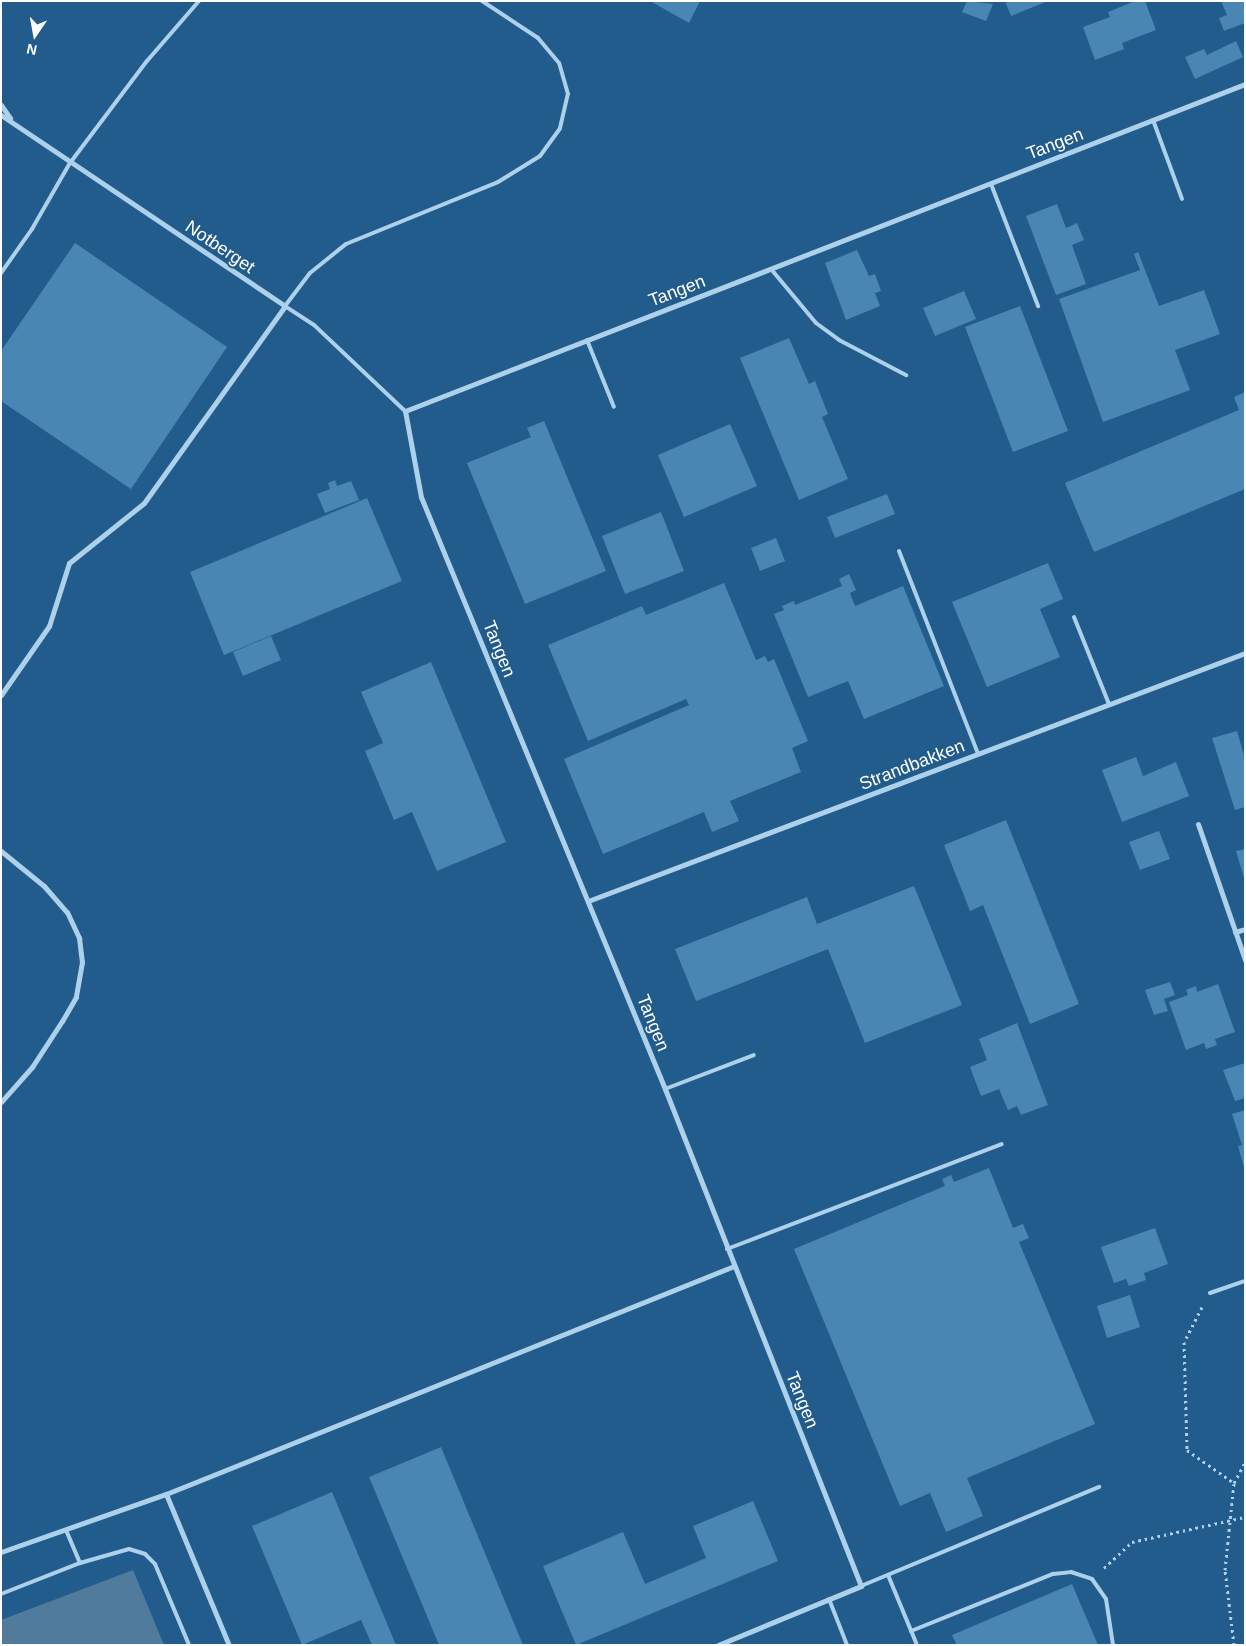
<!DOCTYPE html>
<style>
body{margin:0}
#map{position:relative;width:1246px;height:1646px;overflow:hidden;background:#215c8c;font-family:Helvetica,sans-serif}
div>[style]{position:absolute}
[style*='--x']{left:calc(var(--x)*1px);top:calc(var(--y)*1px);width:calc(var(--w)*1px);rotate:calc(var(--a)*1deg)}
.water>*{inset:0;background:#517b9c}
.building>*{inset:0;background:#4986b3}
.path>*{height:3px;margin-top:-1.5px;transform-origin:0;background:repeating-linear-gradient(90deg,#aed1eb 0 2.5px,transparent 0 6.5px)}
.lane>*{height:4px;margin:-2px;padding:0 2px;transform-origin:2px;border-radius:2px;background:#aed1eb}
.street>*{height:5px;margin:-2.5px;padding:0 2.5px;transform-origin:2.5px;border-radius:2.5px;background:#aed1eb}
span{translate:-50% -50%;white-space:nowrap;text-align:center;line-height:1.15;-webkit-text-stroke:4px #215c8c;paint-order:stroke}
.street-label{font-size:18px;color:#fff}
.frame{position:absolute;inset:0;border:2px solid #fff;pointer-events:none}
.north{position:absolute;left:10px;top:10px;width:50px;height:50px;-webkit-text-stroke:4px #215c8c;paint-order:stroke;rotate:192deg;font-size:14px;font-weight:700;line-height:20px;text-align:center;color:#fff}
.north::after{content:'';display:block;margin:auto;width:18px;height:22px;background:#fff;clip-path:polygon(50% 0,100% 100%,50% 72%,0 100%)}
</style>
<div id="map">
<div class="water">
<i style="clip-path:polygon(133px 1570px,164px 1645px,1px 1645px,1px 1620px)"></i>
</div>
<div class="building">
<i style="clip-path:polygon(650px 1px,700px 1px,689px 23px)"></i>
<i style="clip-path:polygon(967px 1px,993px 4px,986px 21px,962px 12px)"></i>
<i style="clip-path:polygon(1005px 1px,1048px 1px,1011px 16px)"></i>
<i style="clip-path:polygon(1135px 1px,1145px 1px,1156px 30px,1122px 43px,1124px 49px,1095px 60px,1083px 27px,1110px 17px,1108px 12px)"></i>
<i style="clip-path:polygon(1221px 1px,1245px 1px,1245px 23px,1224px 31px,1219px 18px,1227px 15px)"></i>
<i style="clip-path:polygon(1236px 41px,1243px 57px,1195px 79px,1185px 57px,1204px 49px,1207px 55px)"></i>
<i style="clip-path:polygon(1057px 204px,1066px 228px,1077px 223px,1084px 240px,1072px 245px,1086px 284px,1056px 295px,1026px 216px)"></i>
<i style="clip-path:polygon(75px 243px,227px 347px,131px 489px,1px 401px,1px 351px)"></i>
<i style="clip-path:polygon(857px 250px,869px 276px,875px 274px,881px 291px,875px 293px,880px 306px,846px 320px,825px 263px)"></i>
<i style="clip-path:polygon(1138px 252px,1159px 306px,1204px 290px,1220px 334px,1175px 350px,1190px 390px,1103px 422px,1059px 299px,1140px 270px,1134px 254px)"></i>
<i style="clip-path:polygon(964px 291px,976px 319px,935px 336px,923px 308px)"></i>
<i style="clip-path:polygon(1020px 306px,1068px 431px,1013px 452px,965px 327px)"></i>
<i style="clip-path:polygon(789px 338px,809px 384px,815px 381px,828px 414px,822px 417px,848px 479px,799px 500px,740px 358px)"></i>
<i style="clip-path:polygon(1245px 392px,1245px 489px,1094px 552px,1065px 483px,1239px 410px,1234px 397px)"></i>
<i style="clip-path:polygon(544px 421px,606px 571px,525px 604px,467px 463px,531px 437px,527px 428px)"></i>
<i style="clip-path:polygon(730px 424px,757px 486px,684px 517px,658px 455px)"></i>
<i style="clip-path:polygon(335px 480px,337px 486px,351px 481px,359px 500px,325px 513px,317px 494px,330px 489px,328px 483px)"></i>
<i style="clip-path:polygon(887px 494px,895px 514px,835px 538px,827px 517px)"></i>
<i style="clip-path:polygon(367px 498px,402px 581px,224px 655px,190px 572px)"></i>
<i style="clip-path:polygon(661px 512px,684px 571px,625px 594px,602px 536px)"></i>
<i style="clip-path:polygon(776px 538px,785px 561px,760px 571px,751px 548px)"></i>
<i style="clip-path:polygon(1048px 563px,1063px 599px,1040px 609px,1060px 657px,987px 687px,952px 602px)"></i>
<i style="clip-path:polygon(849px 574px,856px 590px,850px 593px,855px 606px,903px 586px,944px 686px,864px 719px,848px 681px,808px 697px,774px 614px,784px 610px,782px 606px,794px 601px,795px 605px,842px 586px,839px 579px)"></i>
<i style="clip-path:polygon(724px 583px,756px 660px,765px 656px,768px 662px,774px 659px,808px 741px,792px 748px,801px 772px,730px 801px,739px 821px,712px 832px,704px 812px,603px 854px,564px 759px,689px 705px,686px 699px,588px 741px,548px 645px,642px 606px,646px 615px)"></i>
<i style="clip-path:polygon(271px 636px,281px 660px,243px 676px,233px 652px)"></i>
<i style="clip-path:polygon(431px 662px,506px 842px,437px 871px,412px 812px,394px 820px,365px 751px,383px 743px,361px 692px)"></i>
<i style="clip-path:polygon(1237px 731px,1245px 759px,1245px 807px,1235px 810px,1212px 738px)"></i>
<i style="clip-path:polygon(1136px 757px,1143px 776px,1176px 762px,1189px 796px,1122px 822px,1102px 770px)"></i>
<i style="clip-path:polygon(1006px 820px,1079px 1004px,1030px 1024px,983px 905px,970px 911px,944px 845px)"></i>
<i style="clip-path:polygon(1159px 831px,1170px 859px,1140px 870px,1129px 842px)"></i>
<i style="clip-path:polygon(1245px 849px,1245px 878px,1244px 878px,1236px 851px)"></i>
<i style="clip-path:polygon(914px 886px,962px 1005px,865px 1043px,828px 949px,696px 1001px,675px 949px,807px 897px,817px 924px)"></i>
<i style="clip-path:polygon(1170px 982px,1175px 995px,1164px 999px,1168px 1011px,1154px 1015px,1145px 990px)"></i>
<i style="clip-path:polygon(1218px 984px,1235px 1032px,1215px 1039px,1217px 1045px,1206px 1049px,1204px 1043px,1186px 1050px,1169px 1002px,1188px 995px,1186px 990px,1196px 986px,1197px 992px)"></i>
<i style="clip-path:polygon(1017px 1023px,1048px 1105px,1021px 1115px,1017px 1106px,1008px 1110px,999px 1089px,981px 1096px,970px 1067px,987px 1060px,979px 1039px)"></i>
<i style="clip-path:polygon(1245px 1063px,1245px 1098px,1235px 1101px,1223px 1070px)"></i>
<i style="clip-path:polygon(1245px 1110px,1245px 1167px,1244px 1167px,1238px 1146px,1242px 1145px,1232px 1114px)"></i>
<i style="clip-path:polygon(989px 1168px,1013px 1228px,1023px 1224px,1029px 1238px,1019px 1242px,1095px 1424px,967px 1478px,983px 1516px,946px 1532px,930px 1493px,900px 1506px,794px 1249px,945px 1186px,942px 1179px,951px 1175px,954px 1182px)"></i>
<i style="clip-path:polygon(1155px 1228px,1168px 1264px,1144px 1273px,1146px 1280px,1129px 1286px,1126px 1279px,1114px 1283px,1101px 1247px)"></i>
<i style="clip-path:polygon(1130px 1295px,1140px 1327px,1107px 1338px,1097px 1306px)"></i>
<i style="clip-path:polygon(441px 1447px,523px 1645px,439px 1645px,369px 1477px)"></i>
<i style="clip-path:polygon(332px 1492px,396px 1645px,372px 1645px,361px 1620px,302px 1645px,252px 1526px)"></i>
<i style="clip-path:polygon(753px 1501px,778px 1561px,576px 1645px,543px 1566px,623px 1532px,645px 1584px,706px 1558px,693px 1526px)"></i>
<i style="clip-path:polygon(1072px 1584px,1098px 1645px,957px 1645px,952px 1635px)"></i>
</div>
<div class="path">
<i style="--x:1202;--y:1307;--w:39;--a:117"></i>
<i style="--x:1184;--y:1342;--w:108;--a:88.4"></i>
<i style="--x:1187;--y:1450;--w:57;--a:35.1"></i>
<i style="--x:1104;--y:1568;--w:38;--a:-43"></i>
<i style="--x:1132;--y:1542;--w:116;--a:-12.5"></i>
<i style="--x:1234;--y:1645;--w:76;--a:-96.8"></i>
<i style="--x:1225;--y:1570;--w:87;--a:-84.1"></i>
<i style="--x:1234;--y:1483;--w:24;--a:-62"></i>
</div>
<div class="lane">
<i style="--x:1153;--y:120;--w:84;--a:69.8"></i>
<i style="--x:991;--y:184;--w:131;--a:68.9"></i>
<i style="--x:771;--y:269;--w:70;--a:50.2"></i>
<i style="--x:816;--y:323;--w:29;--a:36"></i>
<i style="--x:839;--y:340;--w:76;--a:27.6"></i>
<i style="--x:1;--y:273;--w:54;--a:-54.8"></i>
<i style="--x:32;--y:229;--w:76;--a:-60.1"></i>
<i style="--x:70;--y:163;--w:128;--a:-53"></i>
<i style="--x:147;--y:61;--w:79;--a:-49.1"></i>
<i style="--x:587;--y:340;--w:72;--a:68.1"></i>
<i style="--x:405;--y:411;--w:125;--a:-136.6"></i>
<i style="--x:314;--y:325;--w:35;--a:-147"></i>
<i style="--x:285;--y:306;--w:41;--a:-52.9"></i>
<i style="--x:310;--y:273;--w:46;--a:-38.9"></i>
<i style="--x:346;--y:244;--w:164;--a:-22.2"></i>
<i style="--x:498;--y:182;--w:49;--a:-31.8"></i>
<i style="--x:540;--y:156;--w:34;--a:-54"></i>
<i style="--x:560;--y:128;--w:35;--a:-77"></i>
<i style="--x:568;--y:94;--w:32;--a:-106"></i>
<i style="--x:559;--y:63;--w:33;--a:-130"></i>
<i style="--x:538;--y:38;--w:67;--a:-146.5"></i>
<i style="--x:899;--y:551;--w:218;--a:68.7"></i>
<i style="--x:1074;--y:617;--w:94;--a:68.1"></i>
<i style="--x:665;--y:1089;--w:95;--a:-20.9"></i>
<i style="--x:727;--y:1249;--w:294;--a:-20.9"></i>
<i style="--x:1210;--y:1293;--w:37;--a:-19"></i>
<i style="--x:66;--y:1530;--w:36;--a:67"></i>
<i style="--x:888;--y:1575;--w:76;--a:67.5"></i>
<i style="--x:861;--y:1586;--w:258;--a:-22.6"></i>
<i style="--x:1;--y:1594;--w:85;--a:-21.4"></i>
<i style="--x:80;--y:1563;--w:51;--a:-15.9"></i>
<i style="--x:129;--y:1549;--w:17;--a:17"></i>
<i style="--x:145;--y:1554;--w:14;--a:45"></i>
<i style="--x:155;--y:1564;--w:88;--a:67.2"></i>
<i style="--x:829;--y:1599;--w:49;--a:68.6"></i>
<i style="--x:911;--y:1631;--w:153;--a:-21.9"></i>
<i style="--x:1053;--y:1574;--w:18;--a:-6"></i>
<i style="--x:1071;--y:1572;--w:22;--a:18"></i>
<i style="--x:1092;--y:1579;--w:24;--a:55"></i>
<i style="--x:1106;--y:1599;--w:47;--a:81.3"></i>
</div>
<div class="street">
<i style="--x:1;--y:105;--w:16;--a:55"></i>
<i style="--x:1;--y:115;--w:342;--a:33.9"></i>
<i style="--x:285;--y:306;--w:242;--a:125.6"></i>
<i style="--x:144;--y:503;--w:96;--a:141.3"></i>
<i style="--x:69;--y:563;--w:66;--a:107.6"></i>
<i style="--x:49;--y:626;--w:84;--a:124.8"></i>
<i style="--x:1198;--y:824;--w:144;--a:70.9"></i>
<i style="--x:1;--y:851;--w:55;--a:39.1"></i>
<i style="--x:44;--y:886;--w:35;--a:49"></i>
<i style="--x:67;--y:912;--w:29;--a:65"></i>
<i style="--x:79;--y:938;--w:24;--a:83"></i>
<i style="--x:82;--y:962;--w:36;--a:100"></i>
<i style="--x:76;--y:997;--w:28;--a:120"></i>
<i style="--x:62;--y:1021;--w:55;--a:123.1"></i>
<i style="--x:32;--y:1067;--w:47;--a:131.5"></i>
<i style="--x:588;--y:901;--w:702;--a:-20.68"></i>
<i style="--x:1235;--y:932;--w:10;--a:-17"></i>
<i style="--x:166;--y:1494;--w:164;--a:67.4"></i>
<i style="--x:1;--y:1552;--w:175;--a:-19.4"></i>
<i style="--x:166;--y:1494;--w:612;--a:-21.87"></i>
<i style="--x:718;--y:1645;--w:155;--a:-22.4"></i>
<i style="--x:861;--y:1586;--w:534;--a:-111.52"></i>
<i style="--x:665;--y:1089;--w:640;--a:-112.4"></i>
<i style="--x:421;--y:497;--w:87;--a:-100.5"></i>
<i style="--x:405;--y:411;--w:901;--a:-21.27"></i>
</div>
<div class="street-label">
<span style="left:1055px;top:144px;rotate:-21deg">Tangen</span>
<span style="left:220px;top:247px;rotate:34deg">Notberget</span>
<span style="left:677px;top:291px;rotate:-21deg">Tangen</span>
<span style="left:499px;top:649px;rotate:68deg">Tangen</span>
<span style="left:912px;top:765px;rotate:-21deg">Strandbakken</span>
<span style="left:653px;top:1023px;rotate:68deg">Tangen</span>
<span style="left:802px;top:1400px;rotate:68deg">Tangen</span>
</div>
<div class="frame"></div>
<div class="north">N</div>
</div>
